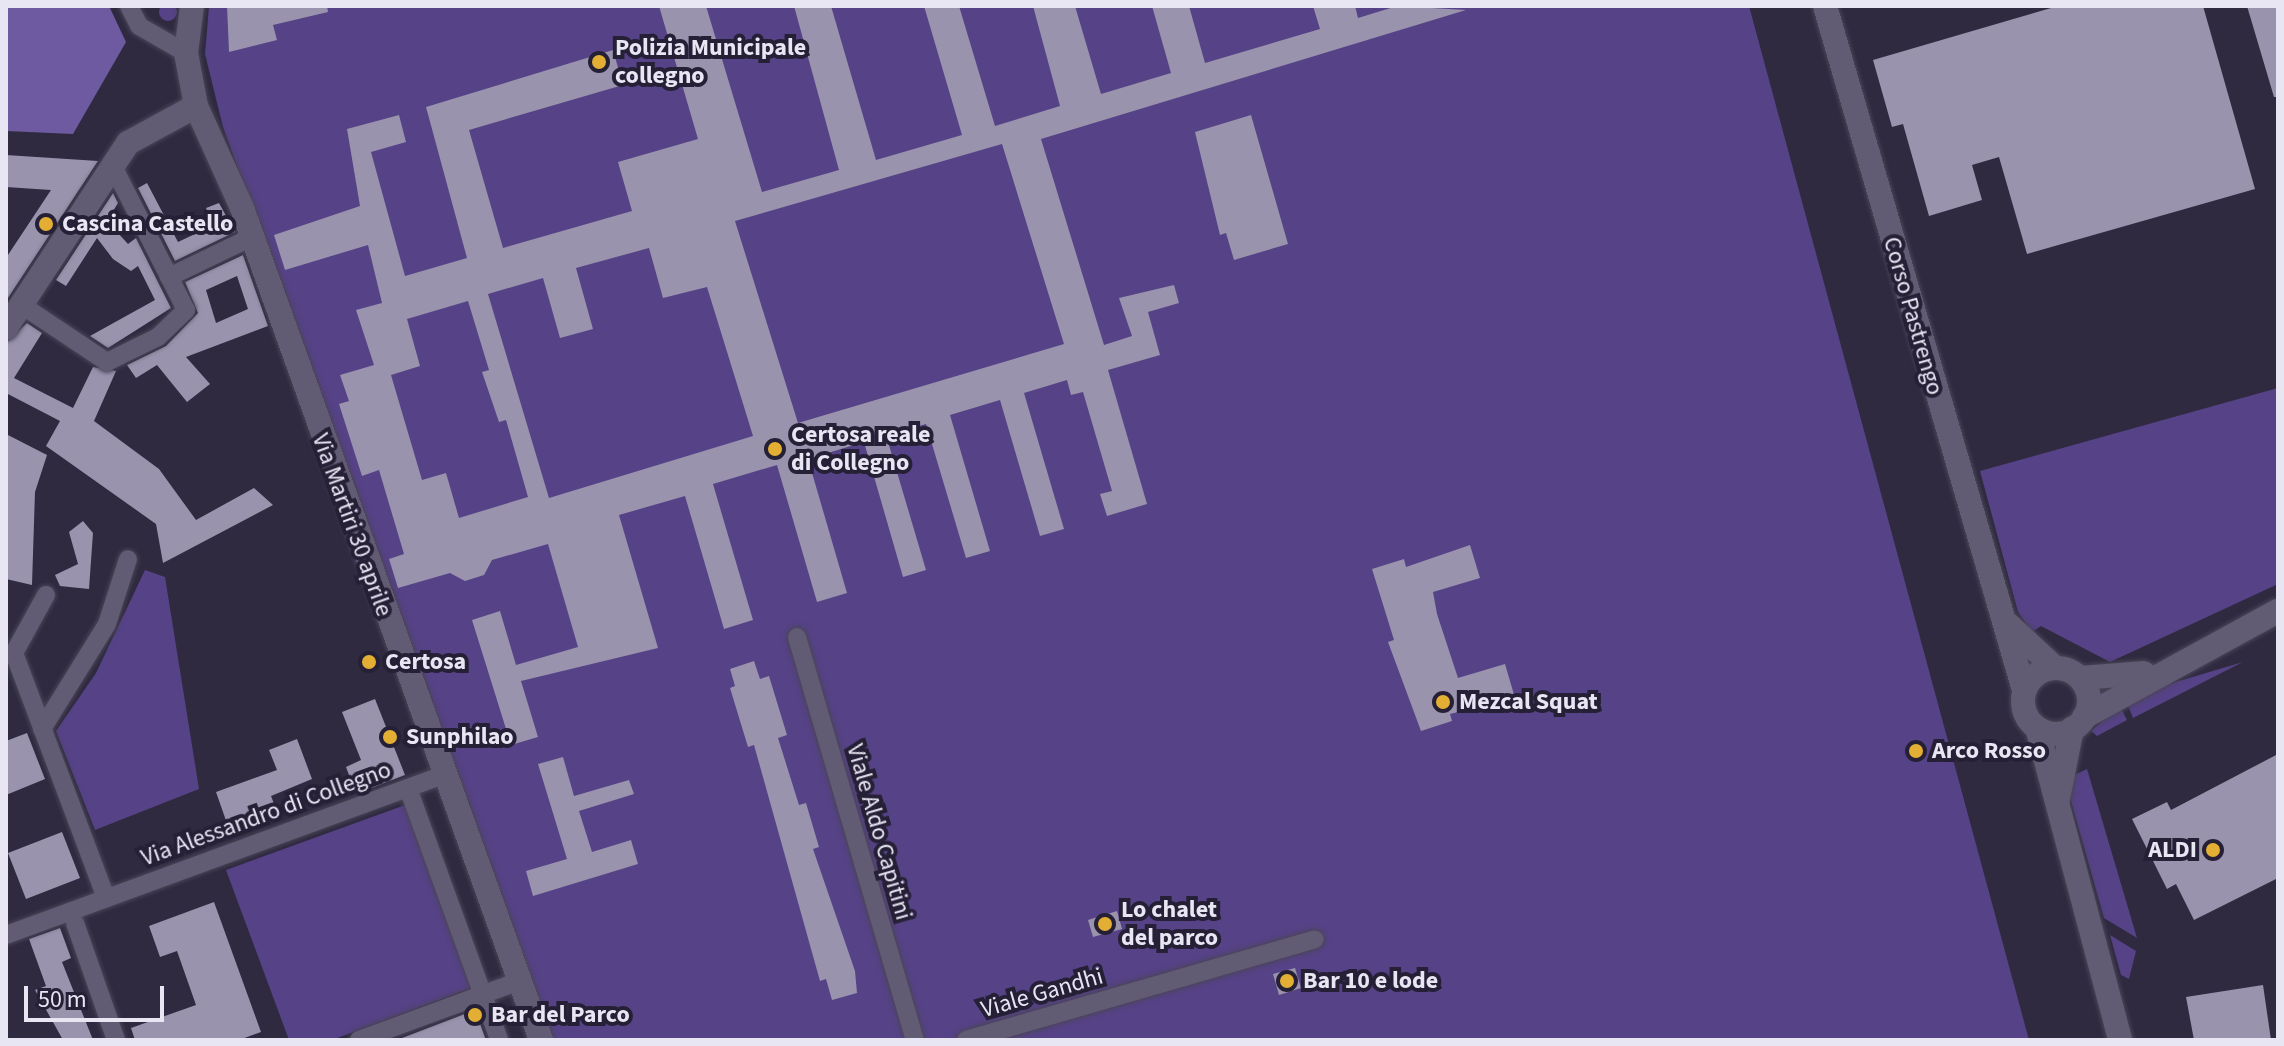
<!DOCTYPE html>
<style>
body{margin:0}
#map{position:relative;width:2284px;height:1046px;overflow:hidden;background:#2f2a40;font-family:"Source Sans 3",sans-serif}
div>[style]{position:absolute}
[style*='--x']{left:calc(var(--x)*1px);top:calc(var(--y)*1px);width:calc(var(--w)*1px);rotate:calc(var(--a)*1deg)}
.green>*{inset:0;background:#564286}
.round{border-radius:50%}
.forest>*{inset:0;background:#6d5aa1}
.building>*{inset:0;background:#9993ae}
.roads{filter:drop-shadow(0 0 2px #4a4557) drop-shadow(0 0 2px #4a4557)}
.street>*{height:18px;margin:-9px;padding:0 9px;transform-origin:9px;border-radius:9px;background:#615b74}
.secondary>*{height:24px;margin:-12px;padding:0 12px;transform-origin:12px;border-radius:12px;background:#615b74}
.secondary>.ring{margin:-12px;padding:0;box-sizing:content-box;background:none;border:24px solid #615b74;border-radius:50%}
.dots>*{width:22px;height:22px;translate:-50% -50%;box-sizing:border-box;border:4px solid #262036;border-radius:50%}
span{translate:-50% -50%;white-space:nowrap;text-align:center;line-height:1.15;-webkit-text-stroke:8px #262036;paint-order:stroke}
.poi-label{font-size:24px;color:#e9e6f4;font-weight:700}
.left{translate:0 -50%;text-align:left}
.right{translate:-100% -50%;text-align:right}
.street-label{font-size:24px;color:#e9e6f4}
.frame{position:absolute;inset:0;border:8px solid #e9e6f4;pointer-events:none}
.scale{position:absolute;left:24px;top:986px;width:140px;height:36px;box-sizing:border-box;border:4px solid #e9e6f4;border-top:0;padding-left:10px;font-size:24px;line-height:28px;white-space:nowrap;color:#e9e6f4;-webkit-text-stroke:6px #262036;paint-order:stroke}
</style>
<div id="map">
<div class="green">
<i class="round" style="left:159px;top:3px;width:18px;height:18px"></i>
<i style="clip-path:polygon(209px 6px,1749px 6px,2029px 1040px,553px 1040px,223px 127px,205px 54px)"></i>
<i style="clip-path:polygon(2278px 388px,2278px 584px,2110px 662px,2041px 626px,2032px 632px,2018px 612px,1980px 471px)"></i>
<i style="clip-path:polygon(145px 570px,165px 577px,199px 789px,95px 830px,56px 731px,96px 673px)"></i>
<i style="clip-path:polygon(2243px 662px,2133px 718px,2127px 703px,2152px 689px)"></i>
<i style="clip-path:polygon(2120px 706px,2127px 720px,2097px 736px,2091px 731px)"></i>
<i style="clip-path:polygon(2087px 769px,2137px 938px,2104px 918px,2071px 801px,2068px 778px)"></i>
<i style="clip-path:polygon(405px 805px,471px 988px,332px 1040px,289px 1040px,226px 870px)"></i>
<i style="clip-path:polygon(2110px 935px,2136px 951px,2129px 979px,2121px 975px)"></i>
</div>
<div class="forest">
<i style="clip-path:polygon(6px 6px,109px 6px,126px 42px,73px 134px,6px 131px)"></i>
</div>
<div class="building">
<i style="clip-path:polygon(227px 6px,327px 6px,328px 12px,273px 25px,277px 40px,229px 52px)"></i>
<i style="clip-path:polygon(evenodd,659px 6px,706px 6px,762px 192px,839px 170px,794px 6px,831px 6px,876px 160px,962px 135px,924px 6px,959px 6px,995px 126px,1060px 106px,1033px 6px,1075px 6px,1101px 94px,1171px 73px,1152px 6px,1189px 6px,1205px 63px,1320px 29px,1313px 6px,1355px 6px,1358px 18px,1397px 6px,1466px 10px,1041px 139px,1104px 345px,1132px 336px,1119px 298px,1174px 285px,1179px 303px,1148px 312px,1160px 355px,1108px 370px,1147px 504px,1107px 516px,1100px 494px,1112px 491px,1083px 392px,1071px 395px,1067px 380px,1024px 393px,1064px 529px,1040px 536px,1000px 400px,950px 415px,990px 551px,966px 558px,926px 424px,886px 435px,926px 570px,903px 577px,864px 442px,808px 459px,847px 593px,817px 602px,777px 465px,713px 484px,753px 620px,724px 629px,685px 496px,619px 515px,658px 648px,521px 681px,538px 737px,511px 745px,472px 620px,500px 611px,516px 665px,578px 647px,548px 544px,492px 560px,484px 575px,465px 581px,450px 573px,398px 588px,389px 559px,404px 554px,379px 470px,362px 476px,339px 404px,349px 401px,340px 375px,374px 365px,356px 310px,382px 303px,368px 245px,285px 270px,274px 235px,360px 206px,347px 129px,399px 115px,406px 142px,371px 152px,405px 276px,467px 258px,426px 107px,613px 50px,623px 85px,469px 130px,503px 248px,632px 211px,618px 162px,698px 139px,659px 6px,1002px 144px,1064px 344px,798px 423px,735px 221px,1002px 144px,659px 6px,649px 248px,663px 298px,707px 287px,753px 436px,549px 498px,488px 294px,543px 278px,560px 338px,593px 329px,576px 268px,649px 248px,659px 6px,468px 301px,489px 370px,482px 372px,499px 422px,506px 420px,528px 497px,459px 518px,446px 473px,422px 480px,391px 375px,420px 366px,407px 319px,468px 301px)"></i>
<i style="clip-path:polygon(2058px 6px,2203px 6px,2255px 189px,2027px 254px,1999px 157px,1972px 165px,1982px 200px,1929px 216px,1903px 124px,1892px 127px,1873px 60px)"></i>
<i style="clip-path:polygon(2247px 6px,2278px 6px,2278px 97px,2274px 97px)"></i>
<i style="clip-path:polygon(1251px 115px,1288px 244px,1234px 260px,1226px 233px,1220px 235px,1195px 132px)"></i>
<i style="clip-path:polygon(6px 155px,98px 161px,6px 301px,6px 258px,51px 190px,6px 187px)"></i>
<i style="clip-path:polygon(147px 183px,178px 242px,214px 225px,206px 208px,219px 203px,235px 232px,175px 261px,138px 188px)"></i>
<i style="clip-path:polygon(113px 193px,118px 203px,107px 221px,128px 244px,136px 238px,171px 308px,108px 348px,90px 336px,155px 300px,138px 266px,131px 271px,113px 259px,97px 238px,66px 286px,56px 280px)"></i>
<i style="clip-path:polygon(evenodd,243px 255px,268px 326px,186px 357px,210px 384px,187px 402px,157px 365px,136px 378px,127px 365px,166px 346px,198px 313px,185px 282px,243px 255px,237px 276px,248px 309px,216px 323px,206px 290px,237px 276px)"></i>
<i style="clip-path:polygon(27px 323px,42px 333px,14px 378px,73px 408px,93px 367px,116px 371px,94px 421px,159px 469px,196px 520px,254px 488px,273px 505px,163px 563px,156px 524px,46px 446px,60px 421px,6px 393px,6px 343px)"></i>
<i style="clip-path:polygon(6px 434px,47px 455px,35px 492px,32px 585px,6px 579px)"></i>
<i style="clip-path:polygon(83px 521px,93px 533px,89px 589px,60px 586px,55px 575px,78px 564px,69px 532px)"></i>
<i style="clip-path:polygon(1470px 545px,1480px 578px,1433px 592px,1437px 614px,1458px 678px,1505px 664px,1515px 698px,1450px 714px,1452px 721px,1421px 731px,1388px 642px,1394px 640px,1372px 569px,1404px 559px,1406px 567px)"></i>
<i style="clip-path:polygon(754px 661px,760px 679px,769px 676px,787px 735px,778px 738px,799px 805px,806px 803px,819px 847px,813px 849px,855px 971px,857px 993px,832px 1000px,826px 979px,820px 981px,754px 745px,748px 747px,730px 688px,735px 686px,730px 669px)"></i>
<i style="clip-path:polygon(375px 699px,405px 775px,356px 794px,346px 767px,361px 760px,342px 712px)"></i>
<i style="clip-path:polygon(27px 733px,45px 779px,6px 795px,6px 741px)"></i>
<i style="clip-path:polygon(297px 739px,312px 779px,271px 796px,278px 814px,230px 832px,216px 792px,277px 770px,269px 750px)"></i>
<i style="clip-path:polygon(2278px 754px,2278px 878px,2194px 920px,2176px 884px,2167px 889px,2132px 819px,2167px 802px,2171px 810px)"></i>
<i style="clip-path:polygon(563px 757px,574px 796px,629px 780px,634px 794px,579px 811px,592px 852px,631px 840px,638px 864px,533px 896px,526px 871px,567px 859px,538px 764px)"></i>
<i style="clip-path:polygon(62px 832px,80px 878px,26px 899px,8px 853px)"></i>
<i style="clip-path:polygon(214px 902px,261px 1032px,239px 1040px,135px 1040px,131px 1028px,196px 1005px,177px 951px,160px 957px,149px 926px)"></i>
<i style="clip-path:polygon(1117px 911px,1122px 929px,1093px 937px,1088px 920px)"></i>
<i style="clip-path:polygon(60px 928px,71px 958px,62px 962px,93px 1040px,63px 1040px,35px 990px,46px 986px,29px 939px)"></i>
<i style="clip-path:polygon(1295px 968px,1301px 988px,1279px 995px,1273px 974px)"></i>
<i style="clip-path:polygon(2263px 985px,2271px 1040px,2194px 1040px,2186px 997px)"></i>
<i style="clip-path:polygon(475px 1010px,486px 1040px,403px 1040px,402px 1038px)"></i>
</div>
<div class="roads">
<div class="street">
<i style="--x:129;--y:6;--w:22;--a:63"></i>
<i style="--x:139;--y:26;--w:54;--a:29.9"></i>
<i style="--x:169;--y:277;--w:92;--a:-25.7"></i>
<i style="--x:20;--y:304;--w:105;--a:33.7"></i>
<i style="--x:107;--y:362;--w:57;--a:-26.1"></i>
<i style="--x:158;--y:337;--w:39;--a:-44"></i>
<i style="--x:186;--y:310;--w:164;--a:-116.9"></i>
<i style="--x:46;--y:595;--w:66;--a:118.9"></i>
<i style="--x:14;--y:653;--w:262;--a:69.4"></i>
<i style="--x:797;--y:637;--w:420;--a:73.7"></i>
<i style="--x:42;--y:729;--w:123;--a:-58.2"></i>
<i style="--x:107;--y:624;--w:68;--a:-72.1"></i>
<i style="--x:408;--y:788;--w:268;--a:70.1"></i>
<i style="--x:75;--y:923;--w:124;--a:70.7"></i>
<i style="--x:6;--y:935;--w:465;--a:-20.1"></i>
<i style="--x:359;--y:1040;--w:171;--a:-20.2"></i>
<i style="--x:966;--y:1040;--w:363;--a:-16.1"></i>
</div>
<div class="secondary">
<i style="--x:192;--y:6;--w:47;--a:97.3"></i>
<i style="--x:186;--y:53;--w:54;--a:79.3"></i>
<i style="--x:196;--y:106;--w:112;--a:65.7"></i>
<i style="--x:242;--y:208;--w:884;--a:70.23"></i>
<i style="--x:1825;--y:6;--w:712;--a:73.78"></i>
<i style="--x:6;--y:328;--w:222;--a:-56.6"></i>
<i style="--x:128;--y:143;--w:77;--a:-28.6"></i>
<i style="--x:2009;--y:625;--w:62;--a:43"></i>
<i class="ring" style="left:2023px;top:668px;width:42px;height:42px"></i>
<i style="--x:2081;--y:678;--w:63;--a:-4.5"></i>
<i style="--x:2084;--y:717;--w:221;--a:-28.7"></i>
<i style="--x:2038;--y:731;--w:320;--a:75.1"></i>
<i style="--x:2058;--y:799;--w:72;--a:-78.8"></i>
</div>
</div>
<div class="dots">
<i style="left:599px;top:62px;background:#e2af34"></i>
<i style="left:46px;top:224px;background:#e2af34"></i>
<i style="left:775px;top:449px;background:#e2af34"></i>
<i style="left:369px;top:662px;background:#e2af34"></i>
<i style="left:1443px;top:702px;background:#e2af34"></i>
<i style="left:390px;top:737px;background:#e2af34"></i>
<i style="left:1916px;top:751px;background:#e2af34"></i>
<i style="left:2213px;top:850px;background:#e2af34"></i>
<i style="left:1105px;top:924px;background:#e2af34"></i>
<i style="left:1287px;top:981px;background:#e2af34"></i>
<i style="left:475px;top:1015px;background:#e2af34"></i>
</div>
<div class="poi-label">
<span class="left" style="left:615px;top:62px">Polizia Municipale<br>collegno</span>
<span class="left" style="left:62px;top:224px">Cascina Castello</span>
<span class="left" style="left:791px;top:449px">Certosa reale<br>di Collegno</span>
<span class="left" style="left:385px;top:662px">Certosa</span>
<span class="left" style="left:1459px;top:702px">Mezcal Squat</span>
<span class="left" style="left:406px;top:737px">Sunphilao</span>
<span class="left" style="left:1932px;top:751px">Arco Rosso</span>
<span class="right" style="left:2197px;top:850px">ALDI</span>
<span class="left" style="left:1121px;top:924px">Lo chalet<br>del parco</span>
<span class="left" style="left:1303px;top:981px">Bar 10 e lode</span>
<span class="left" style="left:491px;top:1015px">Bar del Parco</span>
</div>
<div class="street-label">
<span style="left:1913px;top:316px;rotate:74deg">Corso Pastrengo</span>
<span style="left:352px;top:525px;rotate:70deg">Via Martiri 30 aprile</span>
<span style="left:266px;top:814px;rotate:-20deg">Via Alessandro di Collegno</span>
<span style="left:879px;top:832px;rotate:74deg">Viale Aldo Capitini</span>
<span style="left:1042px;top:993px;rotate:-16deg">Viale Gandhi</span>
</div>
<div class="frame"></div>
<div class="scale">50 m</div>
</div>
